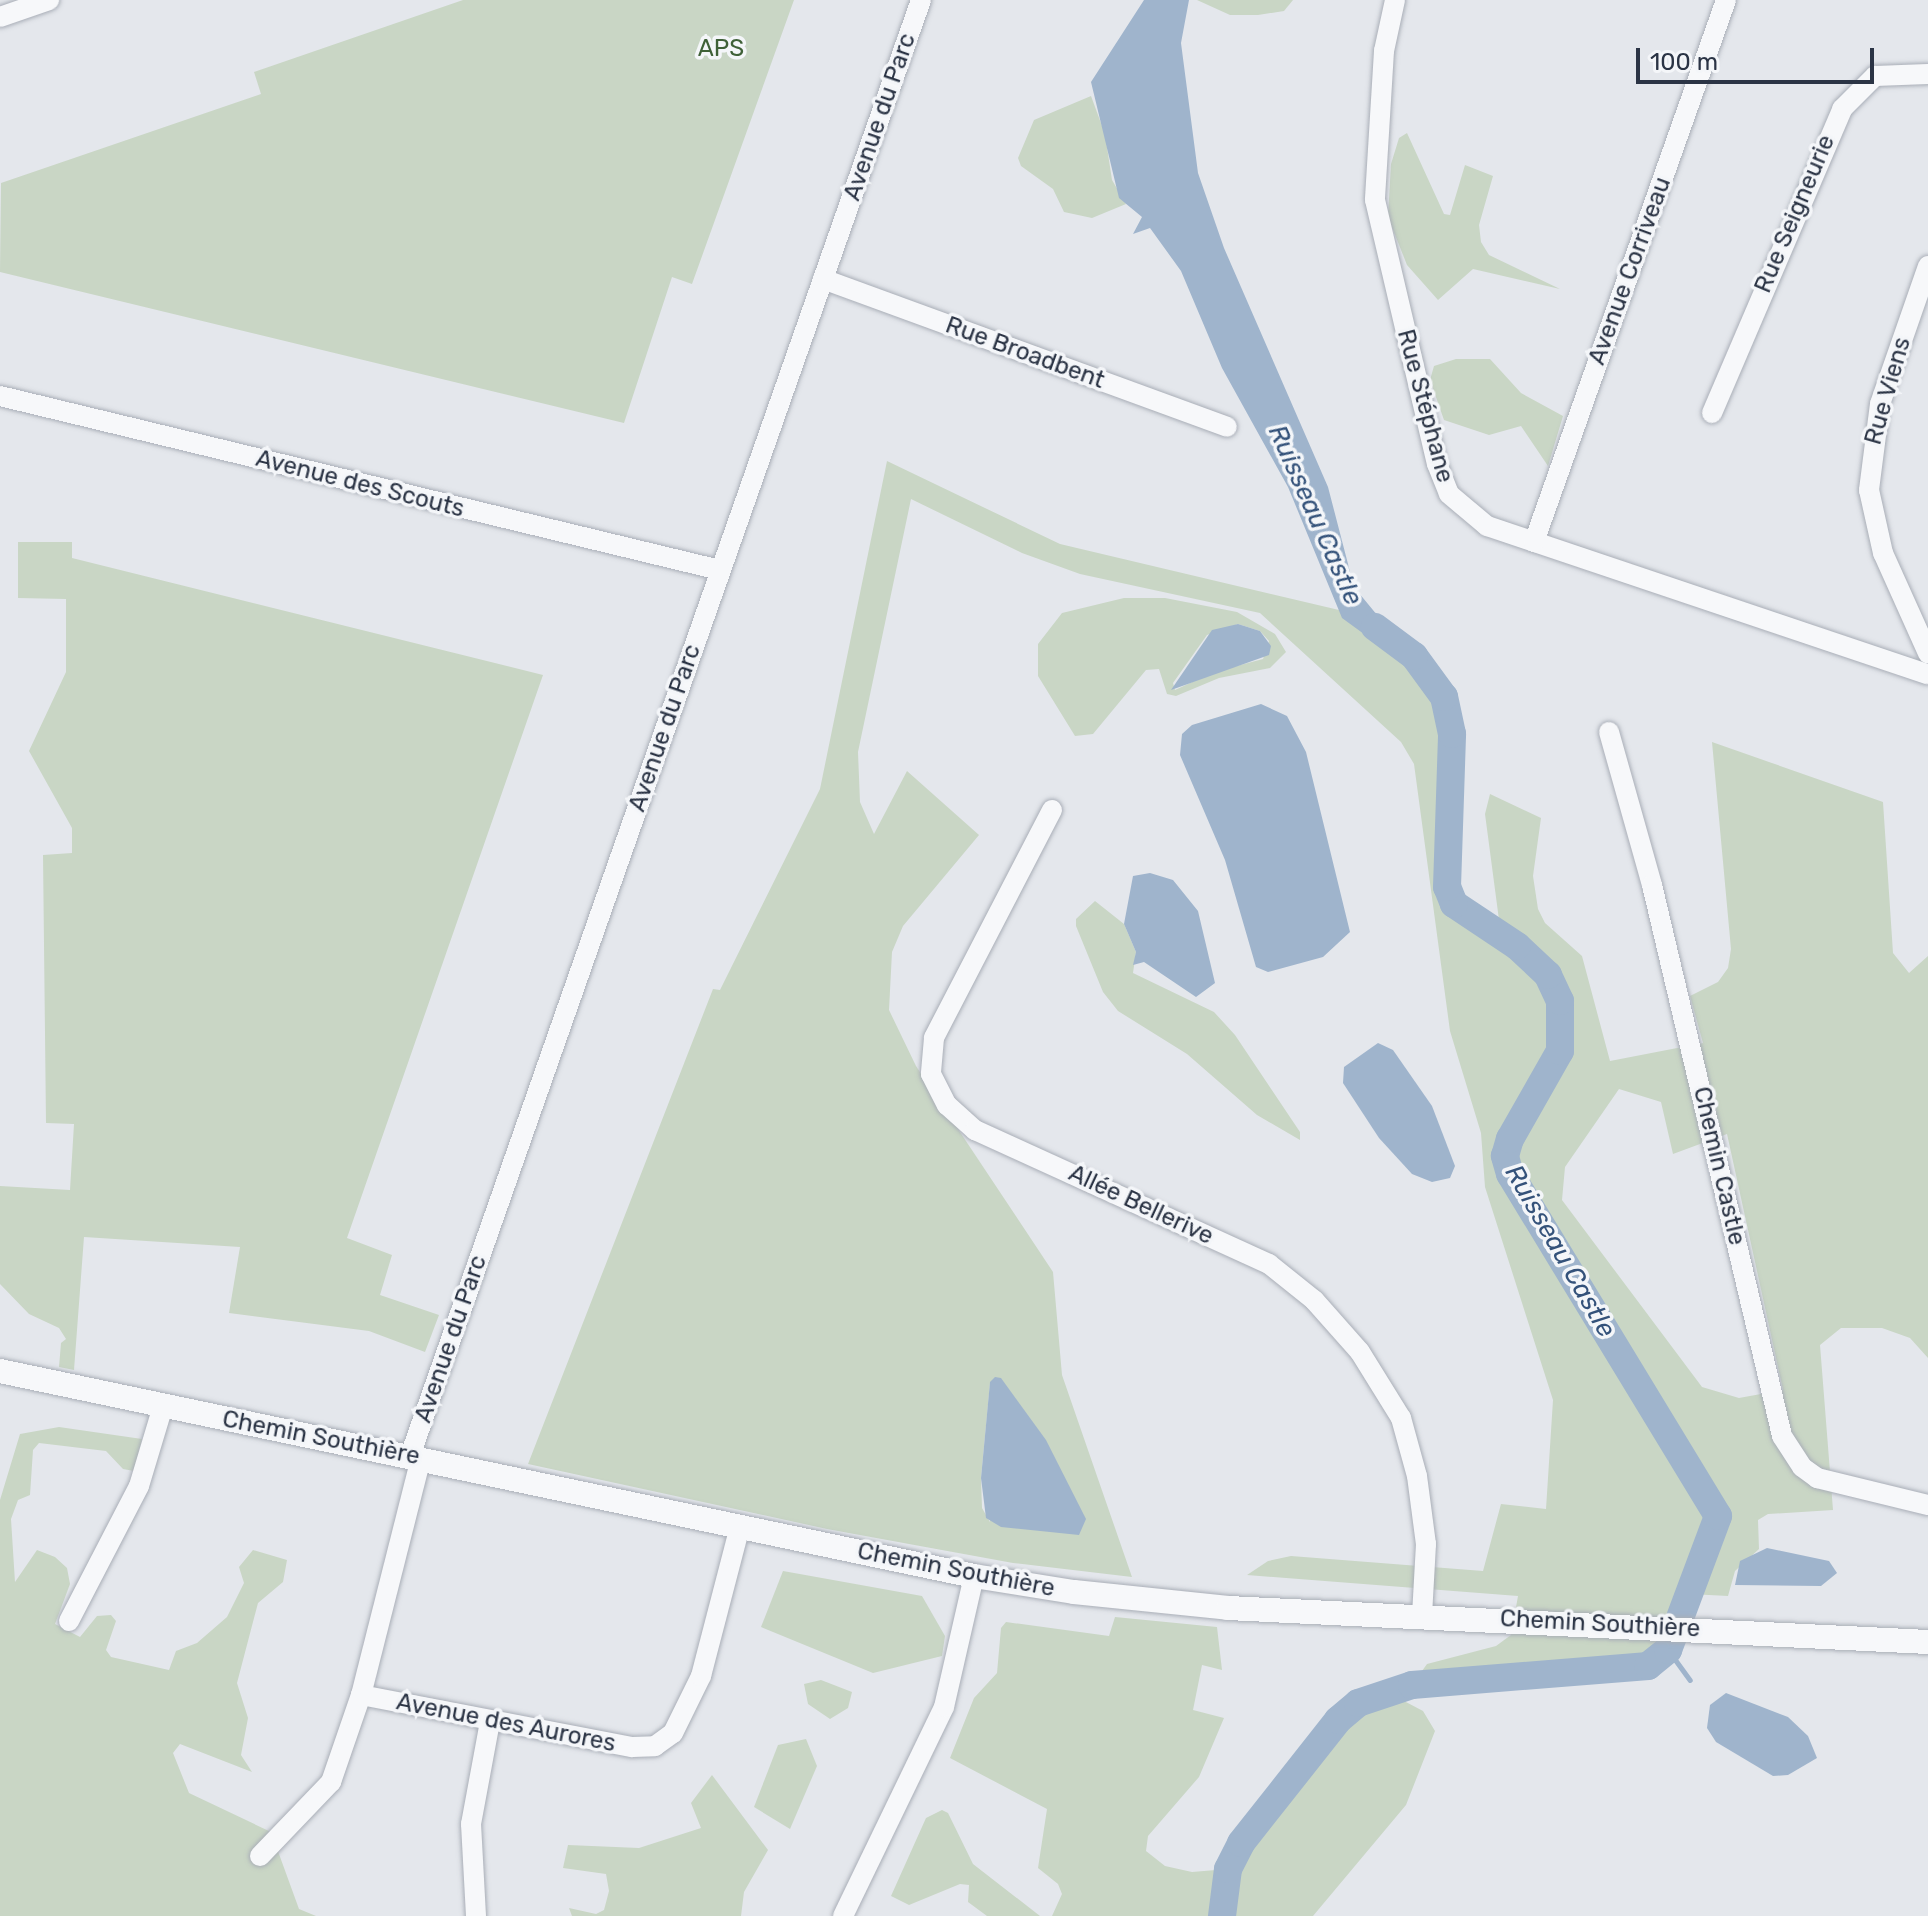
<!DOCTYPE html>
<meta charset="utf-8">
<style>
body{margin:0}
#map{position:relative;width:1928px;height:1916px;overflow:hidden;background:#e4e7ec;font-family:Rubik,sans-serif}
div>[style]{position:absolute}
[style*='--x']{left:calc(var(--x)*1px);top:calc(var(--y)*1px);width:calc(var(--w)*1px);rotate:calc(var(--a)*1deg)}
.green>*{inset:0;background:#c9d6c5}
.water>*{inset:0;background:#9fb4cc}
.stream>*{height:5px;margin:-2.5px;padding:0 2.5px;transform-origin:2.5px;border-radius:2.5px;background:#9fb4cc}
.river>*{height:28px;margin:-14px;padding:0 14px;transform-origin:14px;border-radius:14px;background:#9fb4cc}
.roads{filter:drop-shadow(0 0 2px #a9aeb7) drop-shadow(0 0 2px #a9aeb7)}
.minor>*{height:20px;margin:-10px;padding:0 10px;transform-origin:10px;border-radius:10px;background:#f7f8fa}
.tertiary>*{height:24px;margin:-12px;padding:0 12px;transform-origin:12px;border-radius:12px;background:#f7f8fa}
span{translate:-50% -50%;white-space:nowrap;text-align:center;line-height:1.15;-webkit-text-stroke:7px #f4f6f9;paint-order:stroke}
.park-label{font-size:24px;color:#3f6138}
.street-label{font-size:24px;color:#2b3445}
.water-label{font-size:26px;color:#34527a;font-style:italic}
.scale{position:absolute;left:1636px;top:48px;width:238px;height:36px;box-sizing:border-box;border:4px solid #2b3445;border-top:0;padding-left:10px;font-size:24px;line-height:28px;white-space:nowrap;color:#2b3445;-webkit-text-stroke:6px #f4f6f9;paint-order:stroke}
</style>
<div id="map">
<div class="green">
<i style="clip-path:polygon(463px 0,794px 0,692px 284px,672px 277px,624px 423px,0 272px,1px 183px,261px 94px,254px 72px)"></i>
<i style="clip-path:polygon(1197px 0,1293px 0,1284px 11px,1258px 15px,1230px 15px)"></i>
<i style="clip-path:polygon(1091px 96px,1105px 134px,1112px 180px,1126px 204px,1092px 218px,1064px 212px,1053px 189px,1021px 166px,1018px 158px,1034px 120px)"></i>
<i style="clip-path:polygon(1407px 133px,1444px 214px,1450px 215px,1465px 165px,1493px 176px,1479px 225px,1481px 242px,1489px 255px,1560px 289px,1473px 269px,1438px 300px,1407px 265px,1388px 217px,1391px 164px,1399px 138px)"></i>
<i style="clip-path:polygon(1456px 359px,1490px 359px,1521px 393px,1563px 416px,1548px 466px,1521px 426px,1489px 435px,1444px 420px,1430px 380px,1434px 366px)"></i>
<i style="clip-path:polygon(evenodd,887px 461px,1060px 544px,1339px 610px,1390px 653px,1403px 648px,1414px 656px,1444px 697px,1452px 734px,1447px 887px,1454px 904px,1501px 935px,1485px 814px,1490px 794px,1541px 818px,1533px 876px,1538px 909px,1545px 923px,1582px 956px,1610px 1061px,1703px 1043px,1690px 996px,1718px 982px,1728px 968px,1731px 949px,1712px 742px,1883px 802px,1893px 953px,1909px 973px,1928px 956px,1928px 1358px,1910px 1338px,1882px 1328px,1841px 1328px,1820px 1345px,1833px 1510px,1768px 1514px,1758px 1520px,1759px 1549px,1735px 1571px,1728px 1596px,1690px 1594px,1661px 1659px,1648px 1666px,1412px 1685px,1427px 1664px,1496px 1646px,1511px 1635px,1518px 1596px,1247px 1575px,1268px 1561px,1291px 1556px,1483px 1571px,1501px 1504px,1546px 1509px,1553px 1400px,1485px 1187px,1481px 1133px,1450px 1031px,1414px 764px,1401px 742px,1260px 613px,1080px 574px,1022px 553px,911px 499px,858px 752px,860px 802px,874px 834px,907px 771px,979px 835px,903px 926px,892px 952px,889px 1010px,916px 1066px,1053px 1272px,1062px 1375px,1132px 1577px,1013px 1563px,827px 1529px,528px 1464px,713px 989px,720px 990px,820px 789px,887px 461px,1619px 1089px,1661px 1102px,1673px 1154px,1727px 1134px,1783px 1390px,1739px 1398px,1702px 1387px,1562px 1200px,1565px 1167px,1619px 1089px,887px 461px,990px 1383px,990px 1522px,982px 1508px,981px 1478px,990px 1383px)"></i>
<i style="clip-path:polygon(18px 542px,72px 542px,72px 558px,543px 675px,347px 1238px,392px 1255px,380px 1295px,439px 1315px,425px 1352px,369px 1331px,229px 1313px,240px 1247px,84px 1237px,74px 1370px,59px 1367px,61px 1343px,66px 1339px,59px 1328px,29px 1314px,0 1284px,0 1186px,70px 1190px,74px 1124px,46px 1123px,43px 855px,72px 853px,72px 828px,29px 751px,66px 672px,66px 599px,18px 598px)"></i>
<i style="clip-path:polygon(evenodd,1124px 598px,1165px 598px,1237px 612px,1275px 634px,1286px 652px,1270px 668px,1219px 678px,1176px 696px,1167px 694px,1159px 669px,1146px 670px,1093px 734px,1075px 736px,1038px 676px,1038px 644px,1062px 613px,1124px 598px,1238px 624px,1260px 631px,1269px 641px,1263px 659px,1214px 672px,1175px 690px,1173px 683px,1207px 635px,1238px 624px)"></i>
<i style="clip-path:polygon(1095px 901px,1124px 924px,1136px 952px,1133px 973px,1214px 1012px,1235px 1035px,1300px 1132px,1300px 1140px,1257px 1115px,1187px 1054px,1118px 1011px,1103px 992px,1076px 926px,1076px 919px)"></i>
<i style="clip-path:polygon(59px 1427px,142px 1439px,134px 1471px,123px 1469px,106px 1451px,39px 1443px,33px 1450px,30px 1495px,18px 1500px,11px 1519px,15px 1582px,37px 1550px,55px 1557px,67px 1568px,70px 1584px,55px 1624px,80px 1637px,97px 1616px,111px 1615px,116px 1621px,106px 1650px,111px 1657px,169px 1670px,176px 1651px,197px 1643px,227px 1617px,244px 1583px,239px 1567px,253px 1550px,287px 1560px,283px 1582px,258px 1603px,237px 1683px,248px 1718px,241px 1755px,252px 1772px,180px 1744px,173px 1753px,189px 1793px,271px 1832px,299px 1909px,316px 1916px,0 1916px,0 1500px,20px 1434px)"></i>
<i style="clip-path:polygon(783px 1571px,922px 1596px,945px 1636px,942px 1656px,873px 1673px,761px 1627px)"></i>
<i style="clip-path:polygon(1115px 1617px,1217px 1627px,1222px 1670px,1202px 1665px,1193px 1710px,1224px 1718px,1199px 1777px,1148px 1836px,1146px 1851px,1165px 1866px,1192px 1872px,1228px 1869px,1241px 1843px,1338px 1720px,1358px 1703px,1385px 1691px,1423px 1711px,1435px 1731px,1406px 1805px,1313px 1916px,1052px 1916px,1062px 1894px,1058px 1884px,1038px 1868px,1047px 1809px,950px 1758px,974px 1698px,997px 1673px,1001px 1628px,1006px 1622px,1109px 1636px)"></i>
<i style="clip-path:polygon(821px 1680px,852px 1692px,848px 1708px,830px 1719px,808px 1704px,804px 1684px)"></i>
<i style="clip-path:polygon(806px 1739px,817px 1766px,790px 1829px,754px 1807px,778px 1745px)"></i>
<i style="clip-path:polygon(712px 1775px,768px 1850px,744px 1892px,741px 1916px,572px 1916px,569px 1908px,596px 1914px,604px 1910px,609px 1891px,606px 1874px,563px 1868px,568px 1845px,639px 1848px,701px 1828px,691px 1803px)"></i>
<i style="clip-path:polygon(942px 1810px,948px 1813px,973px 1864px,1040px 1916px,987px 1916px,968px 1902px,969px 1885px,960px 1884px,909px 1905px,891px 1896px,926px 1818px)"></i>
</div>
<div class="water">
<i style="clip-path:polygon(1144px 0,1189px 0,1181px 43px,1198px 173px,1224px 248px,1328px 487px,1354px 587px,1382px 621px,1404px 635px,1403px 648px,1390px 653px,1342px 618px,1288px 487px,1222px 368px,1181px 271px,1150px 228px,1133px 234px,1142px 217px,1119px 198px,1091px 82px)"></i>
<i style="clip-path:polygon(1238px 624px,1260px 631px,1271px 646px,1269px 655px,1171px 690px,1212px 630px)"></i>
<i style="clip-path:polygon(1261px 704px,1287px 716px,1306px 752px,1350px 932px,1323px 957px,1268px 972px,1256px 967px,1225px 860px,1180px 755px,1182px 734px,1192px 725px)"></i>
<i style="clip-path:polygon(1150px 873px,1173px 880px,1198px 911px,1215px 983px,1196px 997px,1144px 962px,1133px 965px,1136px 952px,1124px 924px,1133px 876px)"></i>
<i style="clip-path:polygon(1378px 1043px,1393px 1050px,1432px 1106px,1455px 1166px,1450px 1178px,1432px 1182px,1412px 1174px,1379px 1138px,1343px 1083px,1344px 1067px)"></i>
<i style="clip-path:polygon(995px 1377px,1001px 1378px,1046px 1440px,1086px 1519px,1079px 1535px,1001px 1527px,986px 1518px,981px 1478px,990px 1382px)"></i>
<i style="clip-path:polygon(1767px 1548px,1829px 1561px,1837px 1573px,1821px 1586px,1735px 1585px,1740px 1561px)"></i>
<i style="clip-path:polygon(1726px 1693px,1788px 1717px,1808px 1736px,1817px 1758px,1788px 1775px,1773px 1776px,1716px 1742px,1707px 1728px,1710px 1705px)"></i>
</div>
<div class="stream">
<i style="--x:1668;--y:1650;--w:37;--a:54"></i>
</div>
<div class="river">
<i style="--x:1222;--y:1916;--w:47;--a:-82.7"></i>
<i style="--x:1228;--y:1869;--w:29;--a:-63"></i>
<i style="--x:1241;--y:1843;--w:157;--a:-51.7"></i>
<i style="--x:1338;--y:1720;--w:26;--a:-40"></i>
<i style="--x:1358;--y:1703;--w:57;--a:-18.4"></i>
<i style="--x:1412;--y:1685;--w:237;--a:-4.6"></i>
<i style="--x:1648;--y:1666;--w:26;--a:-39"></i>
<i style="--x:1668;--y:1650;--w:143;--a:-69.5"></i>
<i style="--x:1718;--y:1516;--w:400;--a:-121.3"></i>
<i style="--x:1510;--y:1174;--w:19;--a:-106"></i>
<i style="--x:1505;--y:1156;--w:18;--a:-74"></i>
<i style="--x:1510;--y:1139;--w:101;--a:-60.4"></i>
<i style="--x:1560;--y:1051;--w:50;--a:-90"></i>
<i style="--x:1560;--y:1001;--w:29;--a:-115"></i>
<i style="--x:1548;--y:975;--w:42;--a:-136.9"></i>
<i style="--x:1517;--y:946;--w:76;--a:-146.3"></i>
<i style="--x:1454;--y:904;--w:18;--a:-112"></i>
<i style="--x:1447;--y:887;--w:153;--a:-88.1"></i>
<i style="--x:1452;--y:734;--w:38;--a:-102"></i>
<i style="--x:1444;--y:697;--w:51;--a:-126.2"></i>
<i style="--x:1414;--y:656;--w:49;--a:-143.4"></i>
</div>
<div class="roads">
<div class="minor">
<i style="--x:1395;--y:0;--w:52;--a:102.2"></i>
<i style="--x:1384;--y:51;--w:149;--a:93.5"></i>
<i style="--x:1375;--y:200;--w:271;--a:76.8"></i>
<i style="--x:1437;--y:464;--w:32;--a:68"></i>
<i style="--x:1449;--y:494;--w:50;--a:40.1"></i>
<i style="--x:1487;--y:526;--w:465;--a:18.6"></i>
<i style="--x:0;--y:17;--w:52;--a:-19.1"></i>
<i style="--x:1928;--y:266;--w:146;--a:109.2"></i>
<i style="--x:1880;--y:404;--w:87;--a:97.3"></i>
<i style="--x:1869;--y:490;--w:65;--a:77.5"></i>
<i style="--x:1883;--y:553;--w:110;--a:65.8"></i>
<i style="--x:823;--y:279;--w:430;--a:20.1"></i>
<i style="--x:0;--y:396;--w:741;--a:13.59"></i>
<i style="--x:1712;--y:413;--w:331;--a:-66.8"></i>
<i style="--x:1842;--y:109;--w:47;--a:-45"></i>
<i style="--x:1875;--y:76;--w:53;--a:-2.2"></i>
<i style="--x:1534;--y:542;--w:575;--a:-70.49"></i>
<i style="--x:1609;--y:732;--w:159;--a:74.3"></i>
<i style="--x:1652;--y:885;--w:566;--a:76.72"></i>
<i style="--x:1782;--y:1436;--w:37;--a:57"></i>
<i style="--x:1802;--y:1467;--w:19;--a:36"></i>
<i style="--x:1817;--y:1478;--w:114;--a:13.7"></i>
<i style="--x:1052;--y:810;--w:257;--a:117.4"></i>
<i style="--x:934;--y:1038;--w:36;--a:95"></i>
<i style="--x:931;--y:1074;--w:35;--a:63"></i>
<i style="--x:947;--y:1105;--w:38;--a:42"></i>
<i style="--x:975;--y:1130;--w:323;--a:24.5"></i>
<i style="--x:1269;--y:1264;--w:58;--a:38.7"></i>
<i style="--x:1314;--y:1300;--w:69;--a:48.5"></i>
<i style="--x:1360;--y:1352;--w:78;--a:58.2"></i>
<i style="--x:1401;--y:1418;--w:60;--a:74.6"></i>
<i style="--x:1417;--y:1476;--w:69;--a:82.5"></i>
<i style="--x:1426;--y:1544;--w:72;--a:93.2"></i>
<i style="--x:410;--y:1456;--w:1543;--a:-70.66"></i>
<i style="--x:421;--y:1458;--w:244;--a:104.2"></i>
<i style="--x:361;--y:1695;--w:276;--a:10.9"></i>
<i style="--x:632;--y:1747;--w:23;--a:-2"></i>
<i style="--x:655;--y:1746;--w:22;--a:-36"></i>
<i style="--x:673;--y:1733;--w:64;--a:-63.8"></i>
<i style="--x:701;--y:1676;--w:155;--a:-75.4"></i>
<i style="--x:69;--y:1621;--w:152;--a:-62.6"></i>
<i style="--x:139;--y:1486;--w:84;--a:-73.3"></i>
<i style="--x:260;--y:1856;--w:103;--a:-46.2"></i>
<i style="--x:331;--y:1782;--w:92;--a:-71"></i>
<i style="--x:476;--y:1916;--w:92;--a:-93.1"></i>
<i style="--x:471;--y:1824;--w:105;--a:-79.5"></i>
<i style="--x:843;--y:1916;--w:232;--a:-64.2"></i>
<i style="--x:944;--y:1707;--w:134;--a:-77.1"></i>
</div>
<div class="tertiary">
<i style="--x:0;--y:1371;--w:995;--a:11.89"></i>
<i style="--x:974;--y:1576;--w:101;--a:9.1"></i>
<i style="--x:1074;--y:1592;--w:155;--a:5.9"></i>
<i style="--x:1228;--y:1608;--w:701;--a:2.78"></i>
</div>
</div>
<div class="park-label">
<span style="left:721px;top:49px">APS</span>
</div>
<div class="street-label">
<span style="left:880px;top:117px;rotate:-71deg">Avenue du Parc</span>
<span style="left:1795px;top:214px;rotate:-67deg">Rue Seigneurie</span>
<span style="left:1630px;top:271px;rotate:-70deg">Avenue Corriveau</span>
<span style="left:1025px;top:353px;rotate:20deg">Rue Broadbent</span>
<span style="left:1888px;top:391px;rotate:-74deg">Rue Viens</span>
<span style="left:1425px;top:406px;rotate:75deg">Rue Stéphane</span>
<span style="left:360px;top:484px;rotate:14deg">Avenue des Scouts</span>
<span style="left:665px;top:728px;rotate:-71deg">Avenue du Parc</span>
<span style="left:1719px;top:1166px;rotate:77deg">Chemin Castle</span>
<span style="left:1141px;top:1205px;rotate:25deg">Allée Bellerive</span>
<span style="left:451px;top:1339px;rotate:-71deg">Avenue du Parc</span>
<span style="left:321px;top:1438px;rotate:11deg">Chemin Southière</span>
<span style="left:956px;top:1570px;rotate:11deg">Chemin Southière</span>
<span style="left:1600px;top:1624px;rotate:3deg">Chemin Southière</span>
<span style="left:506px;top:1723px;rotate:11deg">Avenue des Aurores</span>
</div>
<div class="water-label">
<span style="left:1315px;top:515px;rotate:66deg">Ruisseau Castle</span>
<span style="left:1560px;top:1251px;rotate:60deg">Ruisseau Castle</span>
</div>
<div class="scale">100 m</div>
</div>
